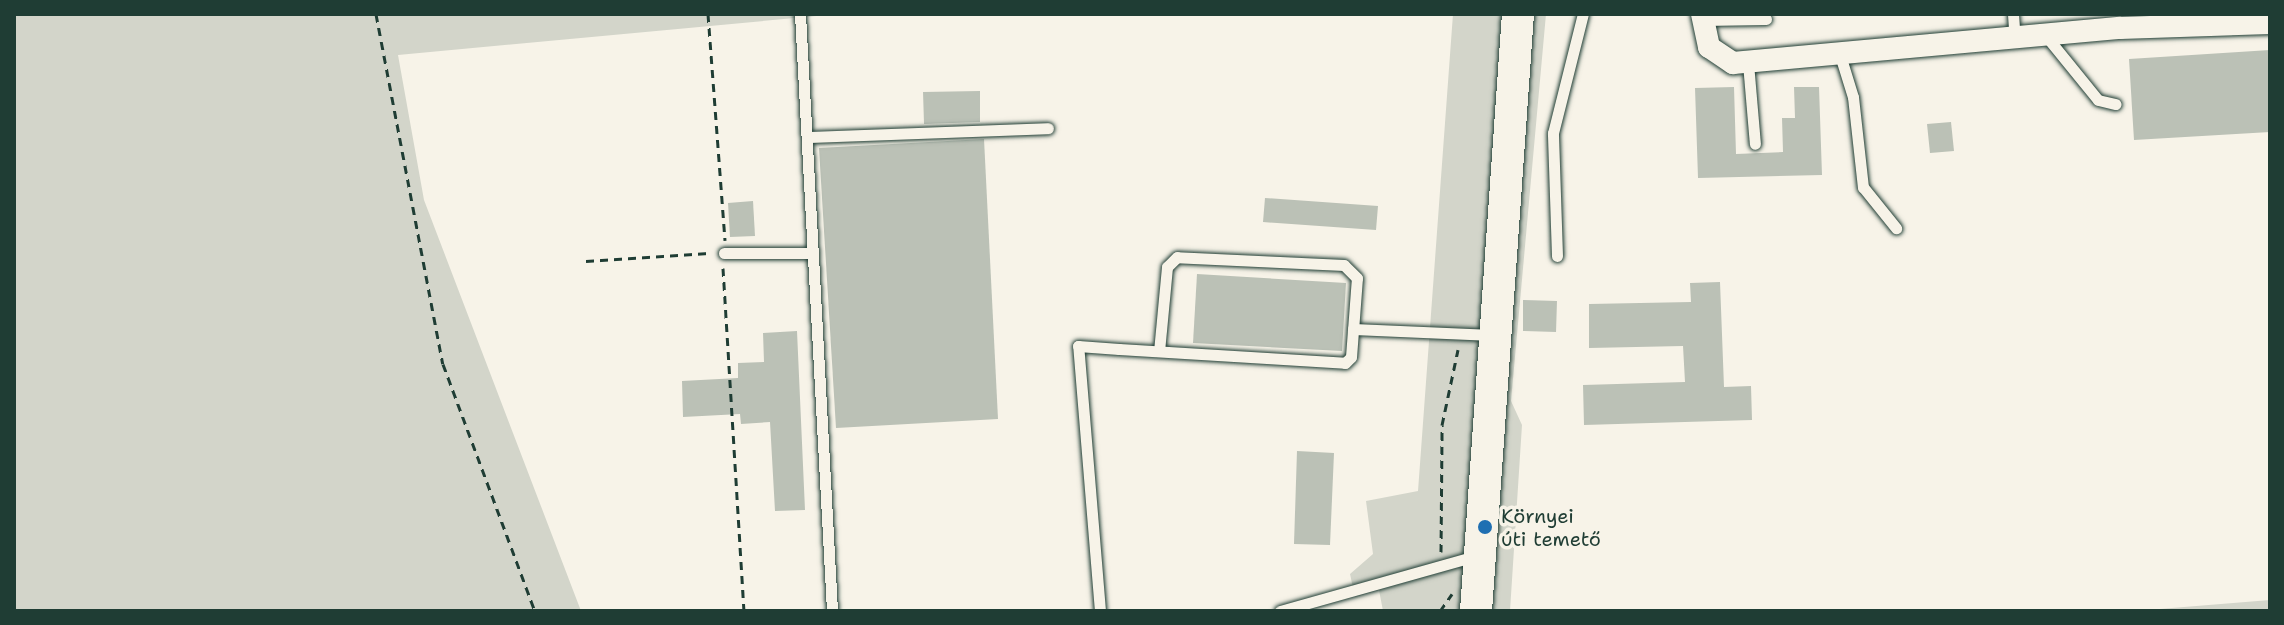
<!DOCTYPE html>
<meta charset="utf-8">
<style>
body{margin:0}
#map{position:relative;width:2284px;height:625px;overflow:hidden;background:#f7f3e8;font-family:"Shantell Sans",sans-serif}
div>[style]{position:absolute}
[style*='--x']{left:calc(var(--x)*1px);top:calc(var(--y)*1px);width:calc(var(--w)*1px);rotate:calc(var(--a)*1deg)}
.green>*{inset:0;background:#d3d5ca}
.building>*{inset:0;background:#bbc1b6}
.path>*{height:3px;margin-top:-1.5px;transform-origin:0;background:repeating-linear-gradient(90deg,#1f3d34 0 8px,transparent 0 14px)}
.roads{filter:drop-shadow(0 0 2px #1f3d34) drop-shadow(0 0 2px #1f3d34)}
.service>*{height:11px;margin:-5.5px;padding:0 5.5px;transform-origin:5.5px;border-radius:5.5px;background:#f7f3e8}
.minor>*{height:22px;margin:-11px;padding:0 11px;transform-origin:11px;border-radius:11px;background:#f7f3e8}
.secondary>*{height:32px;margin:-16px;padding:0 16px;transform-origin:16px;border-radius:16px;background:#f7f3e8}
.dots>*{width:22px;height:22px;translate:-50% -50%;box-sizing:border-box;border:4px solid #f7f3e8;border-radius:50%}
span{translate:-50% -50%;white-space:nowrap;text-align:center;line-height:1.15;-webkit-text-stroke:7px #f7f3e8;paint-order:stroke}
.poi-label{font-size:20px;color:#1f3d34}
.left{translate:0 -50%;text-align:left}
.frame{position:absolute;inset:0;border:16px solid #1f3d34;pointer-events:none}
</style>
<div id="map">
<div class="green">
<i style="clip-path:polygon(14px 14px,838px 14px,398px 55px,424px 200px,581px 611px,14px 611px)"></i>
<i style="clip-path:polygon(1453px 14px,1546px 14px,1511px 401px,1522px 425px,1510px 611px,1383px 611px,1379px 590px,1355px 597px,1350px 574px,1373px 554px,1366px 501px,1418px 491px)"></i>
<i style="clip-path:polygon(2270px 600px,2270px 611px,2135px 611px)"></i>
</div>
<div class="building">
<i style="clip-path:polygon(2270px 50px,2270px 132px,2134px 140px,2129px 59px)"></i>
<i style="clip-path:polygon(1734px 87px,1736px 154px,1783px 152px,1782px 118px,1795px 118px,1794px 87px,1819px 87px,1822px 175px,1698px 178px,1695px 88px)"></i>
<i style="clip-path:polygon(980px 91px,980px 122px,924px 124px,923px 92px)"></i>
<i style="clip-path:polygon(1951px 122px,1954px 151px,1930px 153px,1927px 124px)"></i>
<i style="clip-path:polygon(984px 139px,998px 419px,836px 428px,819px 148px)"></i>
<i style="clip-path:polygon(1265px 198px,1378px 206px,1376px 230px,1263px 222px)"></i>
<i style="clip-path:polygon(753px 201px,755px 236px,730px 237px,728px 203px)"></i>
<i style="clip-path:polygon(1197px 274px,1346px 283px,1342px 351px,1193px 343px)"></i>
<i style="clip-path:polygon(1720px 282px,1724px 387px,1751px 386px,1752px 420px,1584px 425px,1583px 385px,1685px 382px,1683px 346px,1589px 348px,1589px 304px,1691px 302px,1690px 283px)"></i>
<i style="clip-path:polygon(1523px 300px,1557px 301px,1556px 332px,1523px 331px)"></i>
<i style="clip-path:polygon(797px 331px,805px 510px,775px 511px,770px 422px,741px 424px,740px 414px,683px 417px,682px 381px,738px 378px,738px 363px,764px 362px,763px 333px)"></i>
<i style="clip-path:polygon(1297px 451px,1334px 453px,1330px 545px,1294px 544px)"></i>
</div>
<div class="path">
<i style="--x:376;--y:14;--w:356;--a:79.2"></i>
<i style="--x:443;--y:364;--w:264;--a:69.6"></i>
<i style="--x:708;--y:14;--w:227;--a:85.7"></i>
<i style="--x:586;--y:261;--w:123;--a:-3.7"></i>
<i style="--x:723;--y:268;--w:344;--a:86.5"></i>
<i style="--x:1441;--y:552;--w:127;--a:-89.5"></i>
<i style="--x:1442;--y:425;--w:77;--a:-78"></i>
<i style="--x:1440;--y:611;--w:21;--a:-55"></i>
</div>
<div class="roads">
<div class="service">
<i style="--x:800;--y:14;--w:598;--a:86.93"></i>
<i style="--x:2013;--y:14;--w:26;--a:86"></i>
<i style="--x:1702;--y:20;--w:64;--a:-0.9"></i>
<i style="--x:2046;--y:36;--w:82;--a:50.9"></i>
<i style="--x:2098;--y:100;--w:18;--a:13"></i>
<i style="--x:1840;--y:55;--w:44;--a:72.8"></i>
<i style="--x:1853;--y:97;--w:91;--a:83.7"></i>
<i style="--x:1863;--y:187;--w:53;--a:51.2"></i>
<i style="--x:1748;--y:63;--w:81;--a:85.1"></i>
<i style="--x:808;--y:137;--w:240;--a:-2.1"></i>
<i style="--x:724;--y:253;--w:88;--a:0"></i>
<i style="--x:1557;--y:256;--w:123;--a:-91.9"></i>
<i style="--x:1553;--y:133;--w:123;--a:-75.9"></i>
<i style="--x:1353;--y:329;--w:140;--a:2.5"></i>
<i style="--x:1100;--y:611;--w:266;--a:-94.7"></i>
<i style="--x:1078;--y:346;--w:41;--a:4.2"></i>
<i style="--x:1119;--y:349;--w:226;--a:3.5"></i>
<i style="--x:1345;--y:363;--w:8;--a:-45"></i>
<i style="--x:1351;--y:357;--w:79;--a:-85.7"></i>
<i style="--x:1357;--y:278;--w:18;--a:-135"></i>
<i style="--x:1344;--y:265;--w:167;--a:-177.3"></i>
<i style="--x:1177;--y:257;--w:14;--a:135"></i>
<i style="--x:1167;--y:267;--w:84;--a:95.4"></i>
<i style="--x:1280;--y:611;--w:204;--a:-15.7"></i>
</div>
<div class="minor">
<i style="--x:1702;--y:14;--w:34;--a:78"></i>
<i style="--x:1709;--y:47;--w:29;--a:34"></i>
<i style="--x:1733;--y:63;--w:389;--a:-5.2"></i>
<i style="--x:2120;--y:28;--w:150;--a:-1.9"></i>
</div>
<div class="secondary">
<i style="--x:1476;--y:611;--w:598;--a:-85.98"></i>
</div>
</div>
<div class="dots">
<i style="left:1485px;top:527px;background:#1f6fb2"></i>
</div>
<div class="poi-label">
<span class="left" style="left:1501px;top:528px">Környei<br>úti temető</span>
</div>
<div class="frame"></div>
</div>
